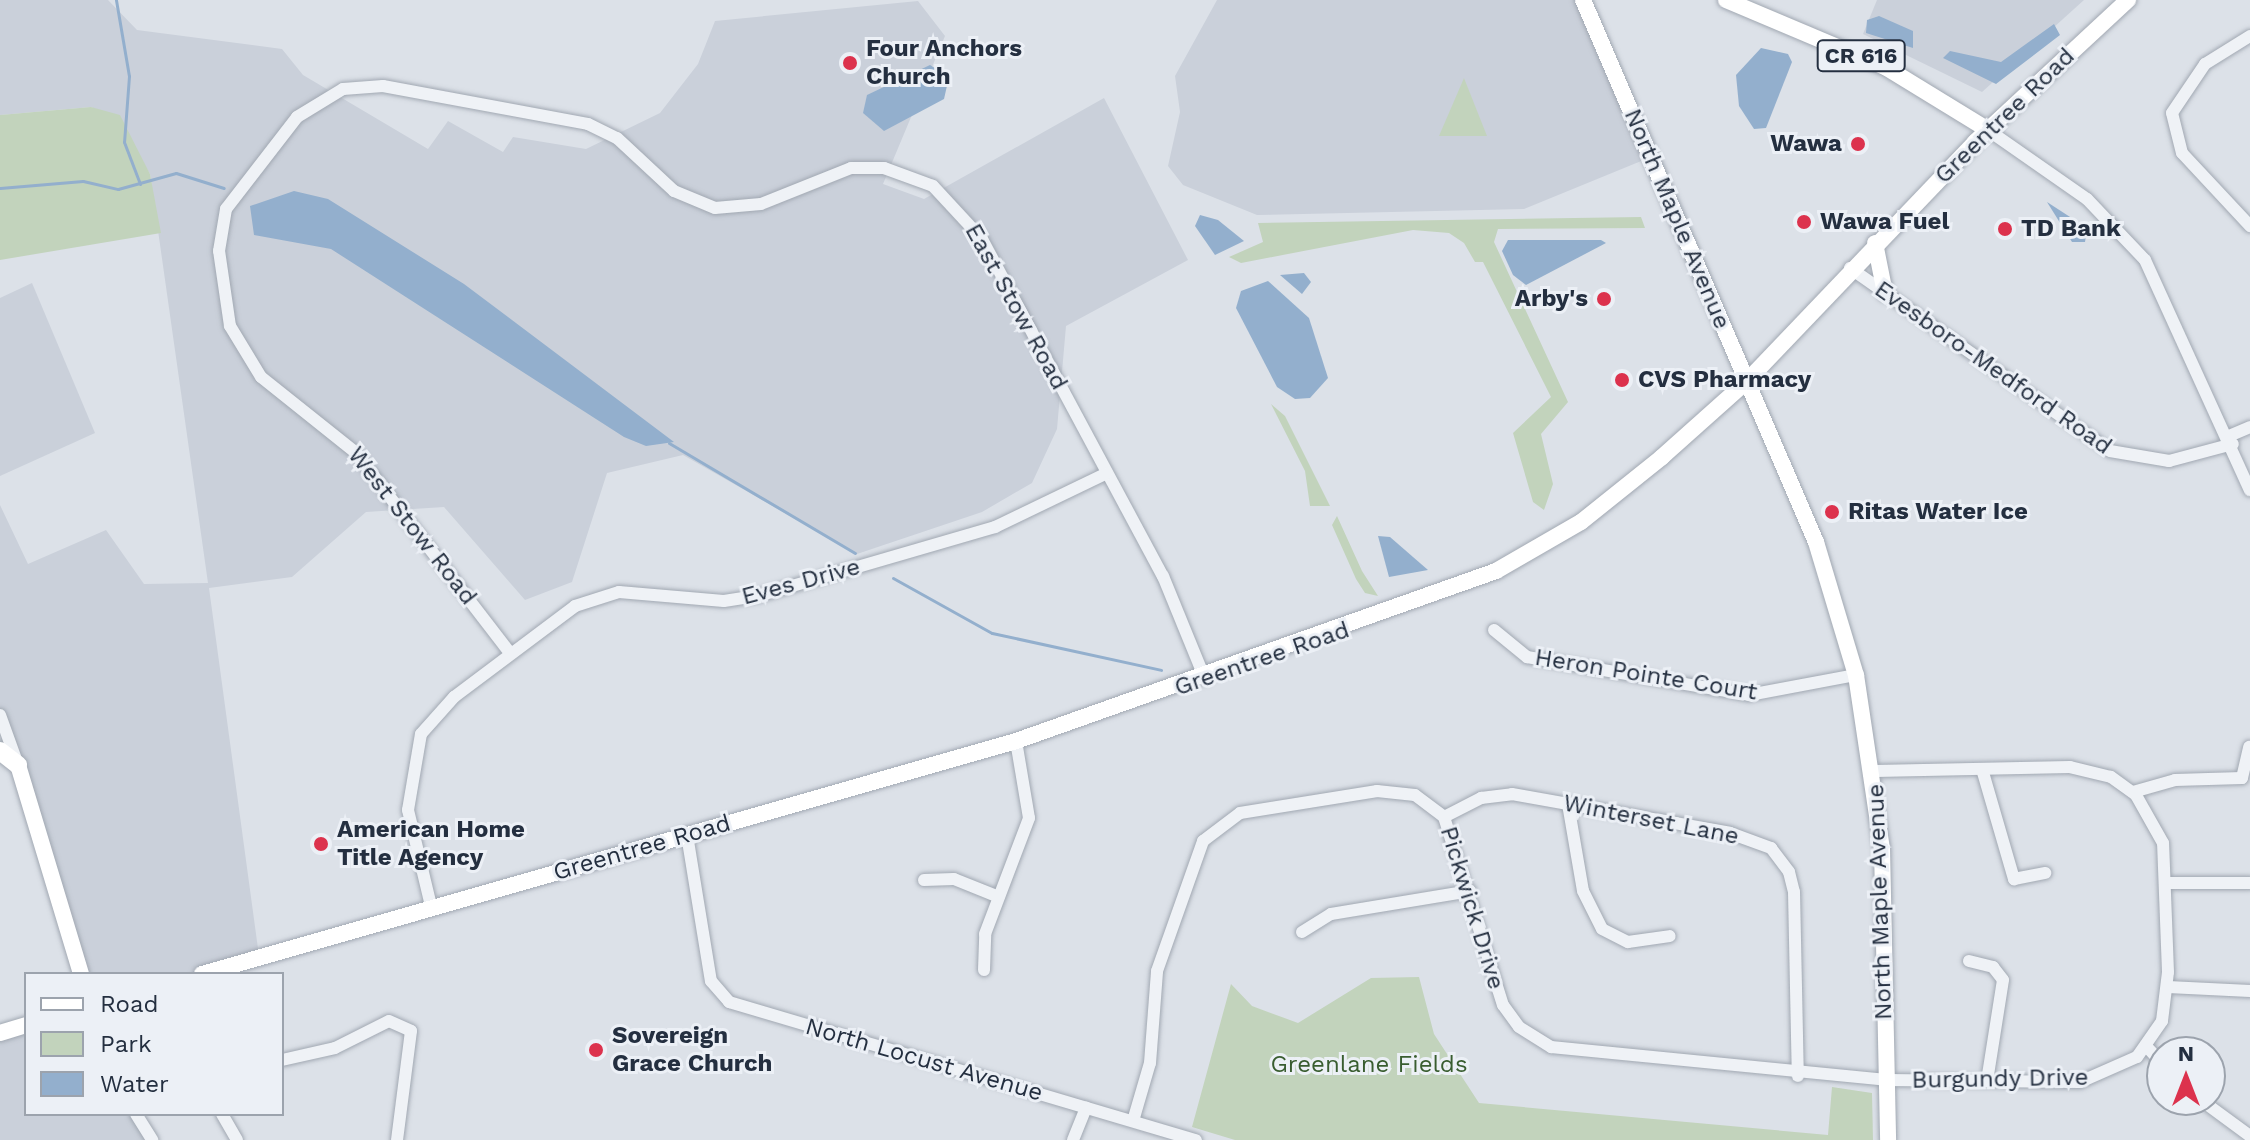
<!DOCTYPE html>
<style>
body{margin:0}
#map{position:relative;width:2250px;height:1140px;overflow:hidden;background:#dce1e8;font-family:"Work Sans",sans-serif}
div>[style]{position:absolute}
[style*='--x']{left:calc(var(--x)*1px);top:calc(var(--y)*1px);width:calc(var(--w)*1px);rotate:calc(var(--a)*1deg)}
.built>*{inset:0;background:#cad0da}
.green>*{inset:0;background:#c2d3bc}
.water>*{inset:0;background:#93afcd}
.stream>*{height:3px;margin:-1.5px;padding:0 1.5px;transform-origin:1.5px;border-radius:1.5px;background:#93afcd}
.roads{filter:drop-shadow(0 0 2px #a1a8b2) drop-shadow(0 0 2px #a1a8b2)}
.minor>*{height:12px;margin:-6px;padding:0 6px;transform-origin:6px;border-radius:6px;background:#eff2f6}
.major>*{height:16px;margin:-8px;padding:0 8px;transform-origin:8px;border-radius:8px;background:#fff}
.highway>*{height:18px;margin:-9px;padding:0 9px;transform-origin:9px;border-radius:9px;background:#fff}
.dots>*{width:22px;height:22px;translate:-50% -50%;box-sizing:border-box;border:4px solid #ecf0f6;border-radius:50%}
span{translate:-50% -50%;white-space:nowrap;text-align:center;line-height:1.15;-webkit-text-stroke:6px #ecf0f6;paint-order:stroke}
.shield-label span{padding:2px 6px;background:#ecf0f6;border:2px solid;border-radius:6px;-webkit-text-stroke-width:0}
.shield-label{font-size:22px;color:#242f40;font-weight:700}
.poi-label{font-size:24px;color:#242f40;font-weight:700}
.left{translate:0 -50%;text-align:left}
.right{translate:-100% -50%;text-align:right}
.street-label{font-size:24px;color:#242f40}
.park-label{font-size:24px;color:#395d30}
.legend{position:absolute;left:24px;top:972px;width:260px;height:144px;box-sizing:border-box;background:#ecf0f6;border:2px solid #9ca3ad;margin:0;padding:10px 14px;list-style:none;font-size:24px;color:#242f40}
.legend li{display:flex;align-items:center;gap:16px;height:40px}
.legend b{width:40px;border:2px solid #9ca3ad}
.north{position:absolute;left:2146px;top:1036px;width:80px;height:80px;box-sizing:border-box;background:#ecf0f6;border:2px solid #9ca3ad;border-radius:50%;rotate:0deg;font-size:22px;font-weight:700;line-height:32px;text-align:center;color:#242f40}
.north::after{content:'';display:block;margin:auto;width:28px;height:36px;background:#dc324d;clip-path:polygon(50% 0,100% 100%,50% 72%,0 100%)}
</style>
<div id="map">
<div class="built">
<i style="clip-path:polygon(0 0,108px 0,137px 30px,282px 49px,303px 75px,428px 149px,448px 121px,503px 152px,513px 137px,586px 149px,660px 113px,698px 64px,715px 21px,918px 1px,945px 36px,883px 184px,924px 199px,1104px 98px,1188px 260px,1066px 326px,1057px 429px,1032px 483px,982px 512px,857px 554px,683px 455px,607px 473px,572px 582px,525px 600px,444px 507px,366px 512px,292px 577px,209px 588px,259px 956px,198px 974px,81px 974px,0 723px,0 505px,28px 564px,106px 530px,144px 584px,208px 583px,150px 174px,116px 118px,91px 107px,0 115px)"></i>
<i style="clip-path:polygon(1217px 0,1583px 0,1651px 157px,1524px 209px,1257px 215px,1183px 185px,1168px 166px,1180px 112px,1175px 76px)"></i>
<i style="clip-path:polygon(1877px 0,2084px 0,1982px 92px,1863px 34px)"></i>
<i style="clip-path:polygon(32px 283px,95px 433px,0 476px,0 298px)"></i>
<i style="clip-path:polygon(26px 1025px,26px 1114px,136px 1114px,152px 1140px,0 1140px,0 1033px)"></i>
</div>
<div class="green">
<i style="clip-path:polygon(1464px 78px,1487px 136px,1439px 136px)"></i>
<i style="clip-path:polygon(91px 107px,120px 115px,150px 174px,161px 233px,0 260px,0 115px)"></i>
<i style="clip-path:polygon(1641px 217px,1645px 228px,1498px 229px,1494px 242px,1568px 402px,1541px 434px,1553px 484px,1544px 510px,1533px 502px,1513px 433px,1551px 397px,1483px 262px,1475px 262px,1464px 243px,1449px 233px,1413px 230px,1241px 263px,1229px 257px,1263px 242px,1258px 223px)"></i>
<i style="clip-path:polygon(1271px 404px,1285px 416px,1330px 506px,1310px 506px,1305px 471px)"></i>
<i style="clip-path:polygon(1337px 516px,1362px 571px,1378px 596px,1365px 593px,1356px 579px,1332px 525px)"></i>
<i style="clip-path:polygon(1419px 977px,1434px 1034px,1479px 1103px,1828px 1135px,1832px 1087px,1872px 1093px,1873px 1140px,1235px 1140px,1192px 1127px,1231px 984px,1252px 1006px,1298px 1023px,1371px 978px)"></i>
</div>
<div class="water">
<i style="clip-path:polygon(1879px 16px,1913px 31px,1913px 48px,1866px 33px,1867px 20px)"></i>
<i style="clip-path:polygon(2054px 24px,2060px 35px,1996px 84px,1943px 58px,1950px 51px,2001px 62px)"></i>
<i style="clip-path:polygon(1761px 48px,1788px 54px,1792px 62px,1766px 128px,1754px 129px,1739px 106px,1736px 75px)"></i>
<i style="clip-path:polygon(930px 65px,949px 77px,944px 99px,884px 131px,863px 113px,867px 95px)"></i>
<i style="clip-path:polygon(294px 191px,328px 199px,464px 284px,674px 442px,646px 446px,624px 437px,331px 249px,254px 235px,250px 206px)"></i>
<i style="clip-path:polygon(2047px 202px,2087px 228px,2085px 242px,2072px 242px)"></i>
<i style="clip-path:polygon(1200px 215px,1218px 220px,1244px 241px,1215px 255px,1195px 226px)"></i>
<i style="clip-path:polygon(1508px 240px,1601px 240px,1606px 243px,1526px 285px,1513px 275px,1502px 251px)"></i>
<i style="clip-path:polygon(1304px 273px,1311px 282px,1302px 294px,1280px 275px)"></i>
<i style="clip-path:polygon(1268px 281px,1309px 318px,1328px 378px,1310px 398px,1295px 399px,1277px 387px,1236px 308px,1241px 291px)"></i>
<i style="clip-path:polygon(1378px 536px,1390px 537px,1428px 570px,1389px 577px)"></i>
</div>
<div class="stream">
<i style="--x:116;--y:0;--w:77;--a:80.3"></i>
<i style="--x:129;--y:76;--w:66;--a:94.3"></i>
<i style="--x:124;--y:142;--w:45;--a:69.1"></i>
<i style="--x:0;--y:188;--w:83;--a:-4.8"></i>
<i style="--x:83;--y:181;--w:36;--a:13"></i>
<i style="--x:118;--y:189;--w:60;--a:-15.4"></i>
<i style="--x:176;--y:173;--w:50;--a:17.4"></i>
<i style="--x:669;--y:443;--w:216;--a:30.6"></i>
<i style="--x:893;--y:578;--w:113;--a:29.1"></i>
<i style="--x:992;--y:633;--w:173;--a:12.3"></i>
</div>
<div class="roads">
<div class="minor">
<i style="--x:2250;--y:36;--w:53;--a:148.1"></i>
<i style="--x:2205;--y:64;--w:59;--a:124"></i>
<i style="--x:2172;--y:113;--w:41;--a:76"></i>
<i style="--x:2182;--y:153;--w:100;--a:47"></i>
<i style="--x:1988;--y:130;--w:121;--a:34.9"></i>
<i style="--x:2087;--y:199;--w:84;--a:46.4"></i>
<i style="--x:2145;--y:260;--w:253;--a:65.5"></i>
<i style="--x:1850;--y:268;--w:318;--a:35.1"></i>
<i style="--x:2110;--y:451;--w:60;--a:9.6"></i>
<i style="--x:2169;--y:461;--w:66;--a:-14.9"></i>
<i style="--x:2229;--y:436;--w:23;--a:-23"></i>
<i style="--x:1494;--y:630;--w:43;--a:39.3"></i>
<i style="--x:1527;--y:657;--w:225;--a:9.7"></i>
<i style="--x:1749;--y:695;--w:109;--a:-10.6"></i>
<i style="--x:510;--y:653;--w:254;--a:-127.6"></i>
<i style="--x:355;--y:452;--w:120;--a:-141.4"></i>
<i style="--x:261;--y:377;--w:60;--a:-121.3"></i>
<i style="--x:230;--y:326;--w:76;--a:-98.3"></i>
<i style="--x:219;--y:251;--w:43;--a:-80.5"></i>
<i style="--x:226;--y:209;--w:116;--a:-52.3"></i>
<i style="--x:297;--y:117;--w:54;--a:-31.3"></i>
<i style="--x:343;--y:89;--w:40;--a:-4.3"></i>
<i style="--x:383;--y:86;--w:208;--a:10.5"></i>
<i style="--x:588;--y:124;--w:32;--a:26"></i>
<i style="--x:617;--y:138;--w:78;--a:42.9"></i>
<i style="--x:674;--y:191;--w:44;--a:22.5"></i>
<i style="--x:715;--y:208;--w:46;--a:-5"></i>
<i style="--x:761;--y:204;--w:97;--a:-21.8"></i>
<i style="--x:851;--y:168;--w:33;--a:0"></i>
<i style="--x:884;--y:168;--w:52;--a:20.2"></i>
<i style="--x:933;--y:186;--w:72;--a:47.2"></i>
<i style="--x:982;--y:239;--w:383;--a:61.8"></i>
<i style="--x:1163;--y:576;--w:111;--a:67.8"></i>
<i style="--x:0;--y:715;--w:53;--a:70.2"></i>
<i style="--x:1982;--y:769;--w:115;--a:73.8"></i>
<i style="--x:2014;--y:879;--w:32;--a:-11"></i>
<i style="--x:2133;--y:792;--w:44;--a:-15.9"></i>
<i style="--x:2175;--y:780;--w:67;--a:-1.7"></i>
<i style="--x:2242;--y:778;--w:32;--a:-77"></i>
<i style="--x:1568;--y:804;--w:88;--a:80.2"></i>
<i style="--x:1583;--y:891;--w:42;--a:63.4"></i>
<i style="--x:1602;--y:929;--w:29;--a:27"></i>
<i style="--x:1628;--y:942;--w:42;--a:-8.1"></i>
<i style="--x:1444;--y:817;--w:42;--a:-27.2"></i>
<i style="--x:1481;--y:798;--w:31;--a:-7"></i>
<i style="--x:1512;--y:794;--w:221;--a:10.1"></i>
<i style="--x:1730;--y:833;--w:44;--a:20.1"></i>
<i style="--x:1771;--y:848;--w:30;--a:53"></i>
<i style="--x:1789;--y:872;--w:21;--a:76"></i>
<i style="--x:1794;--y:892;--w:184;--a:88.8"></i>
<i style="--x:687;--y:835;--w:148;--a:80.7"></i>
<i style="--x:711;--y:981;--w:28;--a:49"></i>
<i style="--x:729;--y:1002;--w:487;--a:16.5"></i>
<i style="--x:924;--y:880;--w:30;--a:-2"></i>
<i style="--x:954;--y:879;--w:48;--a:21.8"></i>
<i style="--x:2167;--y:883;--w:83;--a:0"></i>
<i style="--x:432;--y:910;--w:103;--a:-103.5"></i>
<i style="--x:408;--y:810;--w:77;--a:-80.3"></i>
<i style="--x:421;--y:734;--w:50;--a:-48.3"></i>
<i style="--x:454;--y:697;--w:151;--a:-36.9"></i>
<i style="--x:575;--y:606;--w:46;--a:-17.7"></i>
<i style="--x:619;--y:592;--w:105;--a:4.9"></i>
<i style="--x:724;--y:601;--w:37;--a:-9"></i>
<i style="--x:761;--y:595;--w:244;--a:-16.2"></i>
<i style="--x:995;--y:527;--w:124;--a:-25.7"></i>
<i style="--x:1302;--y:932;--w:34;--a:-32"></i>
<i style="--x:1331;--y:914;--w:141;--a:-9.4"></i>
<i style="--x:1969;--y:961;--w:25;--a:14"></i>
<i style="--x:1993;--y:967;--w:16;--a:52"></i>
<i style="--x:2003;--y:980;--w:102;--a:99"></i>
<i style="--x:984;--y:970;--w:36;--a:-88"></i>
<i style="--x:985;--y:934;--w:124;--a:-69.2"></i>
<i style="--x:1029;--y:818;--w:78;--a:-99.6"></i>
<i style="--x:2168;--y:987;--w:82;--a:2.8"></i>
<i style="--x:2146;--y:1046;--w:23;--a:47"></i>
<i style="--x:282;--y:1060;--w:54;--a:-12.8"></i>
<i style="--x:335;--y:1048;--w:60;--a:-26.6"></i>
<i style="--x:389;--y:1021;--w:24;--a:24"></i>
<i style="--x:411;--y:1031;--w:110;--a:97.3"></i>
<i style="--x:2201;--y:1100;--w:61;--a:36.3"></i>
<i style="--x:136;--y:1114;--w:31;--a:58"></i>
<i style="--x:222;--y:1114;--w:30;--a:60"></i>
<i style="--x:1133;--y:1121;--w:60;--a:-73.7"></i>
<i style="--x:1150;--y:1063;--w:92;--a:-85.6"></i>
<i style="--x:1157;--y:971;--w:138;--a:-70.5"></i>
<i style="--x:1203;--y:841;--w:46;--a:-37.1"></i>
<i style="--x:1240;--y:813;--w:139;--a:-9.1"></i>
<i style="--x:1377;--y:791;--w:38;--a:6"></i>
<i style="--x:1415;--y:795;--w:36;--a:37"></i>
<i style="--x:1444;--y:817;--w:197;--a:72.6"></i>
<i style="--x:1503;--y:1005;--w:27;--a:54"></i>
<i style="--x:1519;--y:1027;--w:38;--a:32"></i>
<i style="--x:1551;--y:1047;--w:337;--a:5.6"></i>
<i style="--x:1886;--y:1080;--w:194;--a:0.6"></i>
<i style="--x:2080;--y:1082;--w:62;--a:-23.7"></i>
<i style="--x:2137;--y:1057;--w:44;--a:-55.2"></i>
<i style="--x:2162;--y:1021;--w:49;--a:-83"></i>
<i style="--x:2168;--y:972;--w:129;--a:-92.2"></i>
<i style="--x:2163;--y:843;--w:55;--a:-119.4"></i>
<i style="--x:2136;--y:795;--w:31;--a:-144"></i>
<i style="--x:2111;--y:777;--w:42;--a:-166.3"></i>
<i style="--x:2070;--y:767;--w:195;--a:178.8"></i>
<i style="--x:1073;--y:1140;--w:35;--a:-68"></i>
</div>
<div class="major">
<i style="--x:1583;--y:0;--w:590;--a:66.74"></i>
<i style="--x:1816;--y:542;--w:139;--a:73.3"></i>
<i style="--x:1856;--y:675;--w:175;--a:81.5"></i>
<i style="--x:1882;--y:848;--w:292;--a:88.8"></i>
<i style="--x:1726;--y:0;--w:175;--a:22.9"></i>
<i style="--x:1887;--y:68;--w:119;--a:31.5"></i>
<i style="--x:1875;--y:243;--w:51;--a:78.7"></i>
<i style="--x:18;--y:765;--w:218;--a:73.2"></i>
<i style="--x:202;--y:974;--w:847;--a:-15.97"></i>
<i style="--x:1016;--y:741;--w:509;--a:-19.5"></i>
<i style="--x:1496;--y:571;--w:98;--a:-30"></i>
<i style="--x:1581;--y:522;--w:104;--a:-38.7"></i>
<i style="--x:1662;--y:457;--w:114;--a:-41.8"></i>
<i style="--x:1747;--y:381;--w:330;--a:-46.3"></i>
<i style="--x:1975;--y:142;--w:209;--a:-42.9"></i>
<i style="--x:0;--y:1033;--w:27;--a:-17"></i>
</div>
<div class="highway">
<i style="--x:0;--y:751;--w:23;--a:38"></i>
</div>
</div>
<div class="dots">
<i style="left:850px;top:63px;background:#dc324d"></i>
<i style="left:1858px;top:144px;background:#dc324d"></i>
<i style="left:1804px;top:222px;background:#dc324d"></i>
<i style="left:2005px;top:229px;background:#dc324d"></i>
<i style="left:1604px;top:299px;background:#dc324d"></i>
<i style="left:1622px;top:380px;background:#dc324d"></i>
<i style="left:1832px;top:512px;background:#dc324d"></i>
<i style="left:321px;top:844px;background:#dc324d"></i>
<i style="left:596px;top:1050px;background:#dc324d"></i>
</div>
<div class="shield-label">
<span style="left:1861px;top:56px">CR 616</span>
</div>
<div class="poi-label">
<span class="left" style="left:866px;top:63px">Four Anchors<br>Church</span>
<span class="right" style="left:1842px;top:144px">Wawa</span>
<span class="left" style="left:1820px;top:222px">Wawa Fuel</span>
<span class="left" style="left:2021px;top:229px">TD Bank</span>
<span class="right" style="left:1588px;top:299px">Arby's</span>
<span class="left" style="left:1638px;top:380px">CVS Pharmacy</span>
<span class="left" style="left:1848px;top:512px">Ritas Water Ice</span>
<span class="left" style="left:337px;top:844px">American Home<br>Title Agency</span>
<span class="left" style="left:612px;top:1050px">Sovereign<br>Grace Church</span>
</div>
<div class="street-label">
<span style="left:2005px;top:116px;rotate:-44deg">Greentree Road</span>
<span style="left:1677px;top:219px;rotate:67deg">North Maple Avenue</span>
<span style="left:1016px;top:307px;rotate:61deg">East Stow Road</span>
<span style="left:1993px;top:368px;rotate:35deg">Evesboro-Medford Road</span>
<span style="left:412px;top:526px;rotate:52deg">West Stow Road</span>
<span style="left:801px;top:582px;rotate:-15deg">Eves Drive</span>
<span style="left:1262px;top:659px;rotate:-19deg">Greentree Road</span>
<span style="left:1646px;top:675px;rotate:9deg">Heron Pointe Court</span>
<span style="left:1651px;top:820px;rotate:11deg">Winterset Lane</span>
<span style="left:642px;top:848px;rotate:-16deg">Greentree Road</span>
<span style="left:1880px;top:902px;rotate:-92deg">North Maple Avenue</span>
<span style="left:1472px;top:908px;rotate:73deg">Pickwick Drive</span>
<span style="left:924px;top:1060px;rotate:16deg">North Locust Avenue</span>
<span style="left:2000px;top:1079px;rotate:-1deg">Burgundy Drive</span>
</div>
<div class="park-label">
<span style="left:1369px;top:1065px">Greenlane Fields</span>
</div>
<ul class="legend">
<li><b style="height:10px;background:#fff"></b>Road</li>
<li><b style="height:22px;background:#c2d3bc"></b>Park</li>
<li><b style="height:22px;background:#93afcd"></b>Water</li>
</ul>
<div class="north">N</div>
</div>
